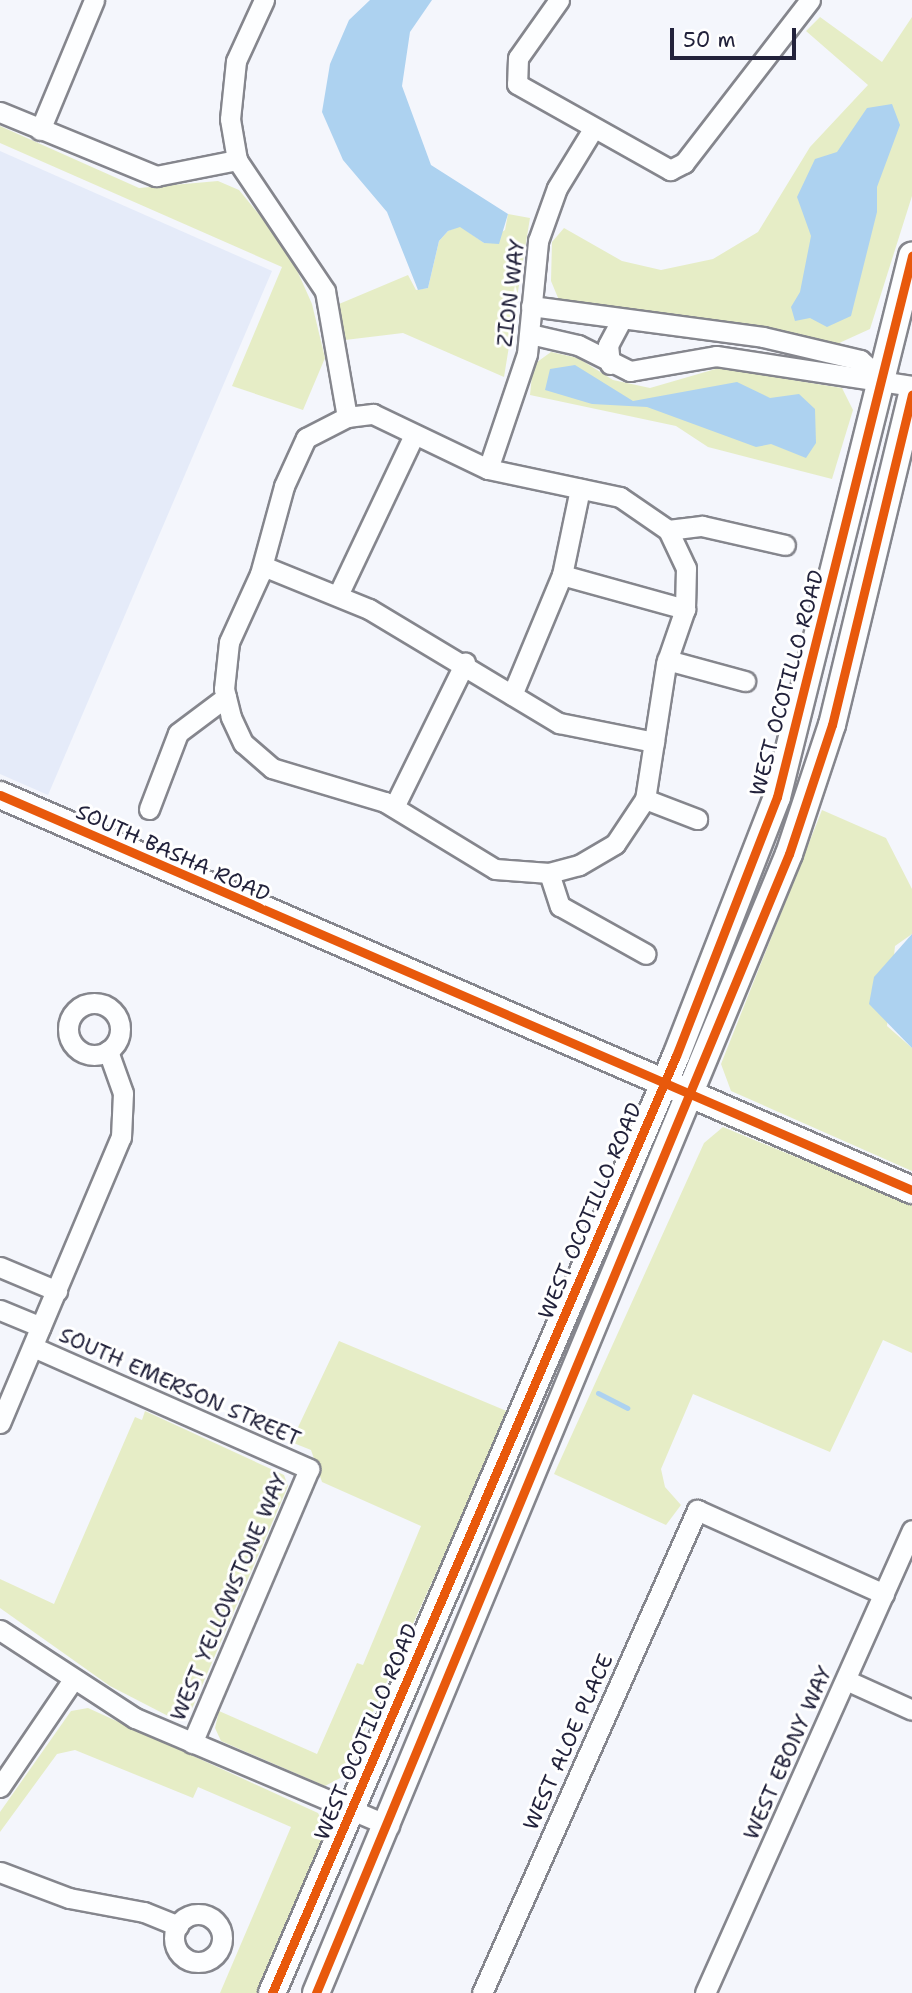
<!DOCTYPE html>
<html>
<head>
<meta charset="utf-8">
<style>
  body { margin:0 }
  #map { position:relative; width:912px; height:1993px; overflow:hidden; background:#f4f6fc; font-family:"Shantell Sans",sans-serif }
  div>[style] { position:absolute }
  .built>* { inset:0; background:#e5ebf9 }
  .green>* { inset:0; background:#e6edc6 }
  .water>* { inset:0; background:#add2f0 }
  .stream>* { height:5px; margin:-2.5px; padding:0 2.5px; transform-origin:2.5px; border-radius:2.5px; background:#add2f0 }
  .roads { filter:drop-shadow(2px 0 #85868d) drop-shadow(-2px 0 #85868d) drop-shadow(0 2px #85868d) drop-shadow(0 -2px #85868d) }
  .street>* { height:19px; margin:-9.5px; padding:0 9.5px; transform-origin:9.5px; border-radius:9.5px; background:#fdfeff }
  .street>.ring { margin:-9.5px; padding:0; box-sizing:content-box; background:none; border:19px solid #fdfeff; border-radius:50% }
  .secondary>* { height:26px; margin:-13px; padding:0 13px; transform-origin:13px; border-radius:13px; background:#fdfeff }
  .cycleway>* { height:9px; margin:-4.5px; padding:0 4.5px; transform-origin:4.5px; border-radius:4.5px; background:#e8590c }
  span { translate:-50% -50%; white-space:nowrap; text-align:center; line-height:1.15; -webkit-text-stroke:6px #fff; paint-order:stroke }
  .street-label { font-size:21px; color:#22223b }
  .scale { position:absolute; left:670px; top:28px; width:126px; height:32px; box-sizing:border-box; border:4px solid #22223b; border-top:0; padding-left:9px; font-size:21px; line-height:24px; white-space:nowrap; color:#22223b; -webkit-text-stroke:5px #fff; paint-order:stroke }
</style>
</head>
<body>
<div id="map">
  <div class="built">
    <i style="clip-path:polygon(0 151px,272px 271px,48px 795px,0 774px)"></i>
  </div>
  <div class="green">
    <i style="clip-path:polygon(820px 17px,882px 62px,912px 17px,912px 196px,870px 329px,837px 344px,646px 312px,561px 305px,551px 281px,552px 242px,564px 228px,622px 261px,661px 270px,713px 259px,758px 232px,810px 147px,868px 85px,806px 31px)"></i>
    <i style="clip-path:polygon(0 126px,139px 188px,218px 181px,239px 190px,288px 250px,312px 304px,325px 358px,303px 410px,232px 386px,282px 267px,0 143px)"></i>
    <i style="clip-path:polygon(508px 214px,530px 218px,504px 377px,403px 333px,345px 340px,339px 304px,408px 275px,416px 290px,428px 288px,439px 241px,448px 231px,460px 226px,484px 243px,505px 230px)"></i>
    <i style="clip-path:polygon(551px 352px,578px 358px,613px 380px,650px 388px,719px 368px,842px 388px,853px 410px,832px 479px,708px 447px,676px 426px,530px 395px,533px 365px)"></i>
    <i style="clip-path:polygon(822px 810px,886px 838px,912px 889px,912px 934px,895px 946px,887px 1026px,912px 1048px,912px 1171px,731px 1091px,721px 1064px)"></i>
    <i style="clip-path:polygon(723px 1127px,912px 1205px,912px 1353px,883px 1340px,830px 1452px,693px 1394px,661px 1469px,665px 1487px,681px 1505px,666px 1525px,554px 1474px,704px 1143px)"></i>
    <i style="clip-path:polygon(339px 1341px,509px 1412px,344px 1776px,325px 1786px,221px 1741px,215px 1728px,219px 1711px,317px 1754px,357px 1663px,363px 1665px,421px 1526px,322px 1482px,311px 1450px,291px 1442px)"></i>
    <i style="clip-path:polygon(145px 1411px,284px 1475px,288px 1486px,191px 1711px,172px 1718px,110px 1686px,0 1608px,0 1579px,54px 1604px,135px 1417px,142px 1420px)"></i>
    <i style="clip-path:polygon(88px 1708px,318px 1813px,327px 1831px,257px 1993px,220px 1993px,291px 1827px,198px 1787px,193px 1798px,75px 1750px,57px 1754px,0 1832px,0 1812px,71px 1711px)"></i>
  </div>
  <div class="water">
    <i style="clip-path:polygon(370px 0,432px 0,410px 32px,402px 86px,431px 165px,508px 214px,499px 244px,484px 243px,460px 227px,448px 231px,439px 241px,428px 288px,418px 290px,387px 212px,343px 160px,322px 112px,330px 64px,349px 20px)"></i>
    <i style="clip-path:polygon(892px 104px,900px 125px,877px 187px,877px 212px,851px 316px,827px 327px,810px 318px,795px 321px,791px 307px,800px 292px,811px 236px,797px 197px,815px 159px,837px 152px,867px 108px)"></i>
    <i style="clip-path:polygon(575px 365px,633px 401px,737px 382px,770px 398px,799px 394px,815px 409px,816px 443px,806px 458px,771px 444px,756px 447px,647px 407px,592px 404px,545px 390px,550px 369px)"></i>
    <i style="clip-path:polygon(912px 934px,912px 1048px,869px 1004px,874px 977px)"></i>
  </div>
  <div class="stream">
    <i style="left:598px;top:1393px;width:33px;rotate:27deg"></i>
  </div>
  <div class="roads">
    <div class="street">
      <i style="left:264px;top:0;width:67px;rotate:114.7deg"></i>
      <i style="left:236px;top:61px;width:58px;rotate:95.9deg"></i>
      <i style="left:230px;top:119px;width:42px;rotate:80.3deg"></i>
      <i style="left:237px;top:160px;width:158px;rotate:56.1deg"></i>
      <i style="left:325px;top:291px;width:128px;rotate:80.1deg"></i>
      <i style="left:559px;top:0;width:71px;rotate:125.3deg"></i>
      <i style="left:518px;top:58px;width:26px;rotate:92deg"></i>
      <i style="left:517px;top:84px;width:176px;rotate:29.3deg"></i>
      <i style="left:670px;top:170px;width:16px;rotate:-27deg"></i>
      <i style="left:684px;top:163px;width:206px;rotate:-52.3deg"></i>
      <i style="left:0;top:112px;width:169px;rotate:22.3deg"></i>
      <i style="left:156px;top:176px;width:83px;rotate:-11.2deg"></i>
      <i style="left:40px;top:130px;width:141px;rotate:-67.4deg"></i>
      <i style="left:531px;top:306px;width:234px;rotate:7.6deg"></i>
      <i style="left:763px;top:337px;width:100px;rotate:13.3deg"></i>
      <i style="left:860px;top:360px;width:28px;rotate:41deg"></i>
      <i style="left:530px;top:334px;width:49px;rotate:12.9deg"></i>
      <i style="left:578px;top:345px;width:58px;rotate:26.6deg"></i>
      <i style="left:630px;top:371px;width:87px;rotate:-9.9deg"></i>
      <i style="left:716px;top:356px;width:198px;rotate:8.7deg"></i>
      <i style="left:610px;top:364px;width:19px;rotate:-96deg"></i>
      <i style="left:608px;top:345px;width:26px;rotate:-62deg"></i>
      <i style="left:373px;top:414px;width:127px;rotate:25.6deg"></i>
      <i style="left:488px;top:469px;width:135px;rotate:12deg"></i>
      <i style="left:620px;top:497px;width:58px;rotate:34.5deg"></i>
      <i style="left:668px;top:530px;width:42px;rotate:64.7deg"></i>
      <i style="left:686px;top:568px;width:41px;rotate:91.4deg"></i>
      <i style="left:685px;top:609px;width:58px;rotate:109.1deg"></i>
      <i style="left:666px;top:664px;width:137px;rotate:98.8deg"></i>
      <i style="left:645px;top:799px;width:54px;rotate:123.7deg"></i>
      <i style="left:615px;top:844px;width:42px;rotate:149.7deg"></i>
      <i style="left:579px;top:865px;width:31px;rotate:165deg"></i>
      <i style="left:549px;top:873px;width:54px;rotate:-175.8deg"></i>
      <i style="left:495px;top:869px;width:129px;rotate:-148.7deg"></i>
      <i style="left:385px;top:802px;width:118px;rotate:-163.3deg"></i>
      <i style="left:272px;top:768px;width:38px;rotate:-139deg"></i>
      <i style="left:243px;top:743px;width:29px;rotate:-115deg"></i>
      <i style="left:231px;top:717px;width:29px;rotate:-104deg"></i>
      <i style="left:224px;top:689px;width:47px;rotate:-83.9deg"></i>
      <i style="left:229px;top:642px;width:75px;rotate:-65.5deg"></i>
      <i style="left:260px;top:574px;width:91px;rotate:-74.7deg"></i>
      <i style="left:284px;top:486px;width:53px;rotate:-65.4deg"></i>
      <i style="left:306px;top:438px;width:46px;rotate:-27.1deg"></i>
      <i style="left:347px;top:417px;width:26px;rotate:-7deg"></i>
      <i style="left:488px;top:469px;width:121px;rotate:-71.3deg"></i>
      <i style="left:527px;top:354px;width:114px;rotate:-84.4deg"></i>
      <i style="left:538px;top:241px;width:56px;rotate:-70.3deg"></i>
      <i style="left:557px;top:188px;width:69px;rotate:-58.6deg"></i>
      <i style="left:668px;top:530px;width:34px;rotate:-7deg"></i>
      <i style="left:702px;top:526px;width:85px;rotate:12.9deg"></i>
      <i style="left:263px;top:566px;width:114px;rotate:22.1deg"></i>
      <i style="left:369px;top:609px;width:222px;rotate:31deg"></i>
      <i style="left:559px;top:723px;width:97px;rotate:11.3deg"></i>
      <i style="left:562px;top:575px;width:128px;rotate:15.5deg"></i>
      <i style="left:338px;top:595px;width:175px;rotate:-64.6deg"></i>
      <i style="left:667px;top:660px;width:81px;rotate:15.1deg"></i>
      <i style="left:512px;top:695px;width:130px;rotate:-67.4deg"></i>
      <i style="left:562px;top:575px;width:88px;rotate:-78.2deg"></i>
      <i style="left:645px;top:799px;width:56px;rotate:21deg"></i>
      <i style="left:394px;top:807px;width:161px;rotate:-63.8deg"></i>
      <i style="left:149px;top:809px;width:81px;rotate:-69.1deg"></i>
      <i style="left:178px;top:733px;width:60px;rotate:-36.9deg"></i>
      <i style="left:549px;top:873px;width:35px;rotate:72deg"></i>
      <i style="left:560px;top:906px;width:98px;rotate:29.2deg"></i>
      <i class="ring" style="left:68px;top:1003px;width:33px;height:33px"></i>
      <i style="left:0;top:1267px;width:62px;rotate:22.8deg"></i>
      <i style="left:0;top:1310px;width:44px;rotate:22.5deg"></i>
      <i style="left:33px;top:1347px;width:302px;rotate:23.8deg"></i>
      <i style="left:309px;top:1469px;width:298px;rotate:113.1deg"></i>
      <i style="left:0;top:1423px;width:311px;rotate:-67.1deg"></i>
      <i style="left:121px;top:1137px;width:44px;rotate:-87.4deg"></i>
      <i style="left:123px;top:1093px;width:45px;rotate:-109.7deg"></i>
      <i style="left:0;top:1630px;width:161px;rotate:33.1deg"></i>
      <i style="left:135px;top:1718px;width:276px;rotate:23deg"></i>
      <i style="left:846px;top:1680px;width:72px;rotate:24.4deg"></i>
      <i style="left:0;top:1787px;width:128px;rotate:-55.8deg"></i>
      <i style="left:0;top:1872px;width:74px;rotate:20.6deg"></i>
      <i style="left:69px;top:1898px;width:76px;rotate:10.6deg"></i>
      <i style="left:144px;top:1912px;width:37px;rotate:22deg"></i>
      <i class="ring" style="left:174px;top:1914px;width:29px;height:29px"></i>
      <i style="left:482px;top:1993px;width:529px;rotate:-66deg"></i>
      <i style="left:697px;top:1510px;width:205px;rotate:24.2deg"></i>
      <i style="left:705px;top:1993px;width:507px;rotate:-65.91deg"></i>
    </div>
    <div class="secondary">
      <i style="left:0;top:795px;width:994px;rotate:23.42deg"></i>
      <i style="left:272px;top:1993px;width:1020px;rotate:-66.68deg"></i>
      <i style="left:676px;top:1056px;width:278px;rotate:-68.7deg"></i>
      <i style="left:777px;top:797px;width:558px;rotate:-75.99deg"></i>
      <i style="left:316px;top:1993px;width:1233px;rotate:-67.45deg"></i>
      <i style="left:789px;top:854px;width:136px;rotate:-71.6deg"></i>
      <i style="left:832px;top:725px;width:340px;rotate:-76.4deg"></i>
    </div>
  </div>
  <div class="cycleway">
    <i style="left:0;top:795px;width:994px;rotate:23.42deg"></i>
    <i style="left:272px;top:1993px;width:1020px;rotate:-66.68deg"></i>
    <i style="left:676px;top:1056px;width:278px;rotate:-68.7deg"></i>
    <i style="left:777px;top:797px;width:558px;rotate:-75.99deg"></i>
    <i style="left:316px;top:1993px;width:1233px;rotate:-67.45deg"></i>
    <i style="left:789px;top:854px;width:136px;rotate:-71.6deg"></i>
    <i style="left:832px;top:725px;width:340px;rotate:-76.4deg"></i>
  </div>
  <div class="street-label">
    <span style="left:511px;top:293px;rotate:-83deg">ZION WAY</span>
    <span style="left:787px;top:683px;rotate:-75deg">WEST OCOTILLO ROAD</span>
    <span style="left:173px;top:853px;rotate:24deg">SOUTH BASHA ROAD</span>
    <span style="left:590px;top:1211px;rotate:-67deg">WEST OCOTILLO ROAD</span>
    <span style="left:180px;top:1387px;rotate:24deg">SOUTH EMERSON STREET</span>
    <span style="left:229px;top:1597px;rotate:-67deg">WEST YELLOWSTONE WAY</span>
    <span style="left:366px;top:1732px;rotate:-67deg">WEST OCOTILLO ROAD</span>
    <span style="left:568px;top:1742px;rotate:-66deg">WEST ALOE PLACE</span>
    <span style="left:788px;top:1753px;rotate:-66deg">WEST EBONY WAY</span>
  </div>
  <div class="scale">50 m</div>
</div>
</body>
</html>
